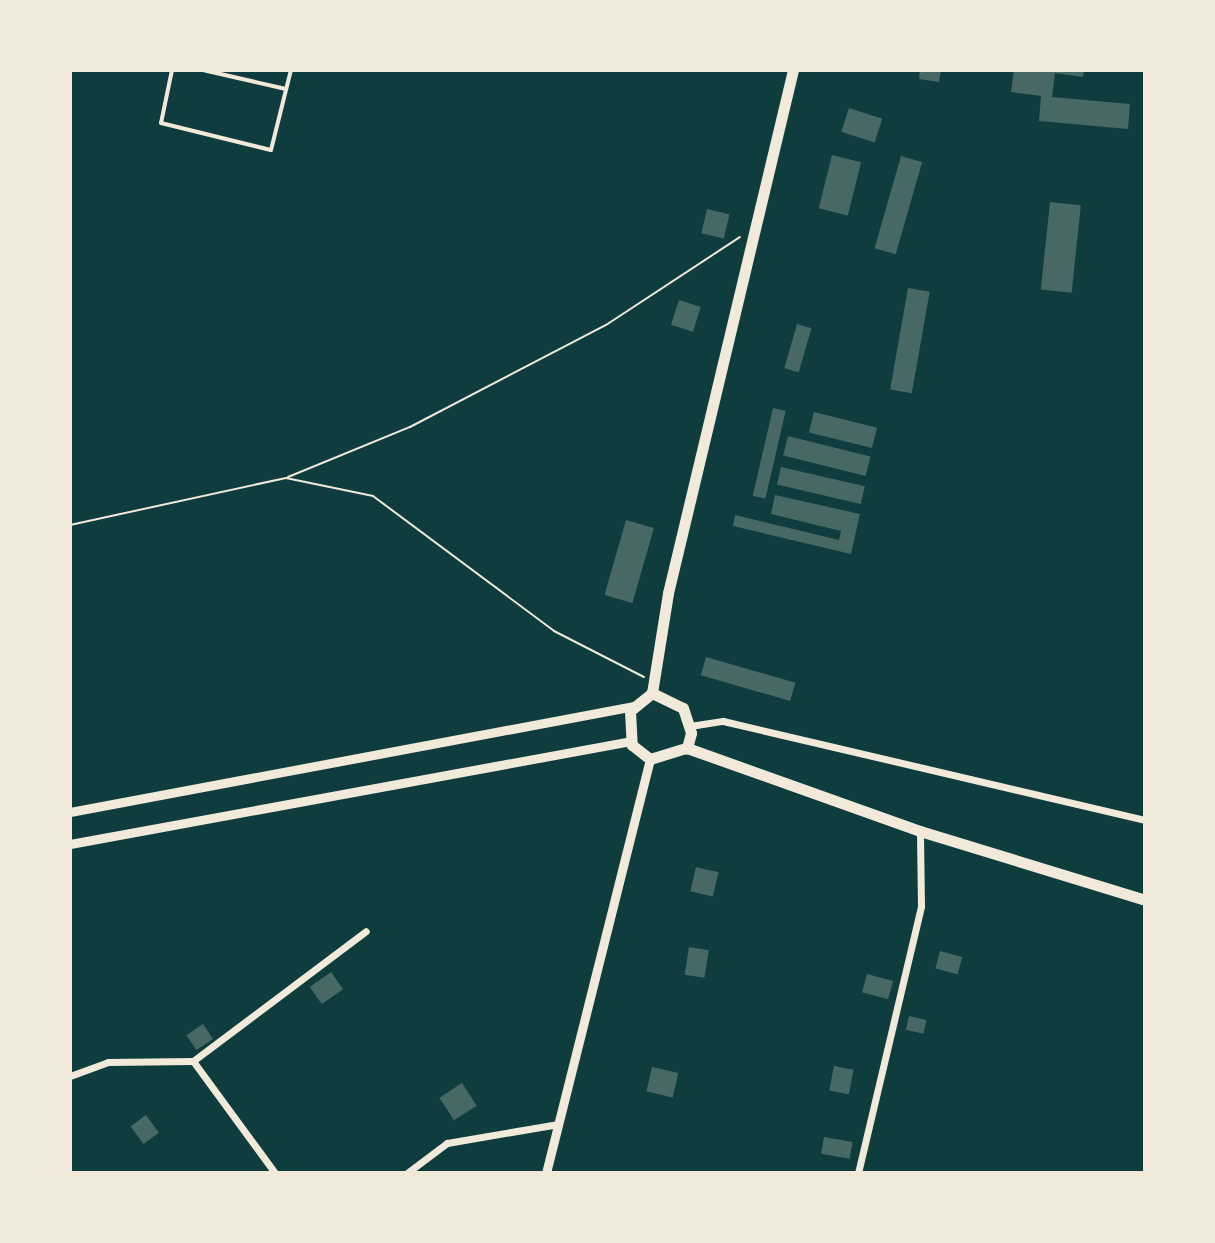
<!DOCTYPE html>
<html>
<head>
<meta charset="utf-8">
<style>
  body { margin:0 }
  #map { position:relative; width:1215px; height:1243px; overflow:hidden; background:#0f3d3e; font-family:"IBM Plex Serif",serif }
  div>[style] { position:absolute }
  .building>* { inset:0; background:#486865; transform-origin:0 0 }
  .path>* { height:2px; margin:-1px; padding:0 1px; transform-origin:1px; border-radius:1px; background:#f1e9da }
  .service>* { height:4px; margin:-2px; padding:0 2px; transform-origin:2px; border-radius:2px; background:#f1e9da }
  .minor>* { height:7px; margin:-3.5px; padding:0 3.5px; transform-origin:3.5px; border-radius:3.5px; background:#f1e9da }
  .tertiary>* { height:9px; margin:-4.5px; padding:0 4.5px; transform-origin:4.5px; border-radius:4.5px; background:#f1e9da }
  .primary>* { height:11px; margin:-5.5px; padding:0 5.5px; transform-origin:5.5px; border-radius:5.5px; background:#f1e9da }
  span { translate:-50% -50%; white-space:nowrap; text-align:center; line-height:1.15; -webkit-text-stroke:8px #f1e9da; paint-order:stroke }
  .frame { position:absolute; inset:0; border:72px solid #f1e9da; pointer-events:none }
</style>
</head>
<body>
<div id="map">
  <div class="building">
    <i style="clip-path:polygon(920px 70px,941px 70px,939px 82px,919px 79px)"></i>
    <i style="clip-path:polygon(1014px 70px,1084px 70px,1083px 77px,1055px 73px,1052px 97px,1130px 104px,1128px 129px,1039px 121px,1041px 96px,1011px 92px)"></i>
    <i style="left:849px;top:108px;width:35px;height:25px;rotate:18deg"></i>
    <i style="left:832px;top:155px;width:30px;height:55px;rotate:14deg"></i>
    <i style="left:901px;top:156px;width:22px;height:96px;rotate:16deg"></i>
    <i style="left:1050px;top:202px;width:31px;height:88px;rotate:6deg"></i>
    <i style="left:707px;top:209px;width:23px;height:25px;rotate:13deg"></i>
    <i style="left:908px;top:288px;width:22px;height:103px;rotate:10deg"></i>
    <i style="left:679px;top:300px;width:23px;height:26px;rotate:18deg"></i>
    <i style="left:797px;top:324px;width:15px;height:46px;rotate:16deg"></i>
    <i style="left:773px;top:408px;width:13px;height:90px;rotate:13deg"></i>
    <i style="left:814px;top:412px;width:65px;height:21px;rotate:14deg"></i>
    <i style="left:788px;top:436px;width:85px;height:20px;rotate:14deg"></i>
    <i style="left:781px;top:467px;width:86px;height:18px;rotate:13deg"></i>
    <i style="clip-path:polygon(775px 495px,860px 514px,851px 554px,733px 526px,735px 515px,839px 540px,841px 531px,771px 514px)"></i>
    <i style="left:626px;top:520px;width:29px;height:78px;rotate:16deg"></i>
    <i style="left:706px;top:657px;width:93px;height:19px;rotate:16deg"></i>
    <i style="left:696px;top:867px;width:23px;height:25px;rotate:13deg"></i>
    <i style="left:689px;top:947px;width:20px;height:28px;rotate:9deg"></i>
    <i style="left:940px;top:951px;width:23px;height:18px;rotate:15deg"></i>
    <i style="left:331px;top:972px;width:21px;height:26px;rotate:55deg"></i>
    <i style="left:867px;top:974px;width:27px;height:19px;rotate:15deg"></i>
    <i style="left:909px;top:1016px;width:18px;height:14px;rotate:13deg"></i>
    <i style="left:203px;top:1024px;width:18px;height:20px;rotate:56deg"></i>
    <i style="left:834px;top:1066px;width:20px;height:25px;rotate:11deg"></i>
    <i style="left:652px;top:1067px;width:27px;height:25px;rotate:13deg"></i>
    <i style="left:462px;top:1083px;width:27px;height:27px;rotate:57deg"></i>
    <i style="left:146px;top:1115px;width:22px;height:19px;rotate:54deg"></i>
    <i style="left:824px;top:1137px;width:29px;height:17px;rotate:10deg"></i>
  </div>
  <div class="path">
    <i style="left:288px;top:477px;width:132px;rotate:-22.3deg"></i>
    <i style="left:410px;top:427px;width:221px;rotate:-27.5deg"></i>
    <i style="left:606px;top:325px;width:160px;rotate:-33.3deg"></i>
    <i style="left:70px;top:525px;width:221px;rotate:-12.3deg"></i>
    <i style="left:286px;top:478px;width:89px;rotate:11.7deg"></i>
    <i style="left:373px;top:496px;width:226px;rotate:36.7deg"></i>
    <i style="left:554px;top:631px;width:101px;rotate:27.1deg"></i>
  </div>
  <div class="service">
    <i style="left:172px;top:70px;width:54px;rotate:101.7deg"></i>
    <i style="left:161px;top:123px;width:113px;rotate:13.8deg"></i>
    <i style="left:271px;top:150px;width:82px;rotate:-76deg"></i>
    <i style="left:203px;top:70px;width:85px;rotate:12.9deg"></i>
  </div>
  <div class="minor">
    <i style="left:690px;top:726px;width:33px;rotate:-9deg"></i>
    <i style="left:723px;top:721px;width:433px;rotate:13.2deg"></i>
    <i style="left:193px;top:1061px;width:139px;rotate:53.8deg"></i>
    <i style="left:70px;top:1076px;width:40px;rotate:-20.2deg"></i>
    <i style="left:108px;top:1062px;width:85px;rotate:-0.7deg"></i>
    <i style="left:193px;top:1061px;width:216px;rotate:-36.9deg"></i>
    <i style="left:407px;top:1173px;width:50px;rotate:-36.9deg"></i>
    <i style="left:447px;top:1143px;width:113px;rotate:-9.7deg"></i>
    <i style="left:858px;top:1173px;width:274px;rotate:-76.7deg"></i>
    <i style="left:921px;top:906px;width:75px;rotate:-90.8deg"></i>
  </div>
  <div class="tertiary">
    <i style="left:70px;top:812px;width:574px;rotate:-10.64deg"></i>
    <i style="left:70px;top:844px;width:570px;rotate:-10.4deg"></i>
    <i style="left:546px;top:1173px;width:427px;rotate:-75.9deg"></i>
  </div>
  <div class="primary">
    <i style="left:652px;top:693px;width:101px;rotate:-80.9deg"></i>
    <i style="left:668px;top:593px;width:538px;rotate:-76.56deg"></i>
    <i style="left:652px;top:693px;width:28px;rotate:141deg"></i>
    <i style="left:630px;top:711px;width:34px;rotate:87deg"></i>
    <i style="left:632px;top:745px;width:23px;rotate:38deg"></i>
    <i style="left:650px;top:759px;width:39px;rotate:-17deg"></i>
    <i style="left:652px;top:693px;width:34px;rotate:26deg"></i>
    <i style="left:683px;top:708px;width:26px;rotate:72deg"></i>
    <i style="left:691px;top:733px;width:16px;rotate:105deg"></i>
    <i style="left:687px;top:748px;width:247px;rotate:19.6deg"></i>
    <i style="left:920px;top:831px;width:235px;rotate:17deg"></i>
  </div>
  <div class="frame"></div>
</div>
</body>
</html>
